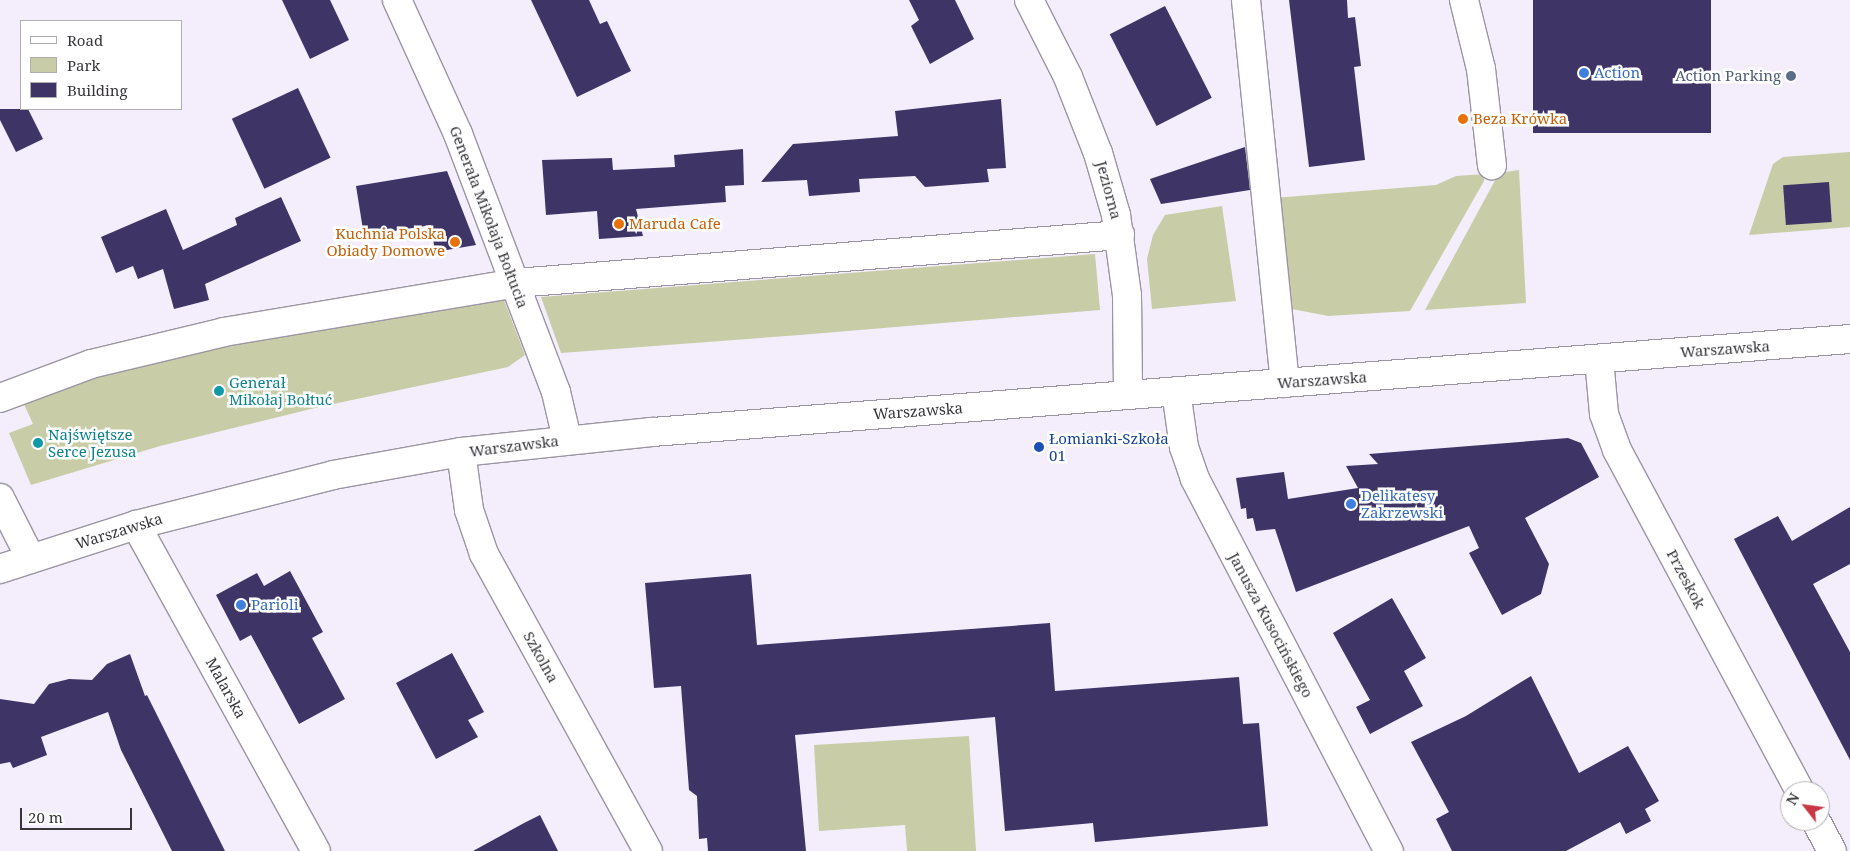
<!DOCTYPE html>
<html>
<head>
<meta charset="utf-8">
<style>
  body { margin:0 }
  #map { position:relative; width:1850px; height:851px; overflow:hidden; background:#f3edfc; font-family:"Noto Serif",serif }
  div>[style] { position:absolute }
  .green>* { inset:0; background:#c8cda7 }
  .building>* { inset:0; background:#3e3566; transform-origin:0 0 }
  .roads { filter:drop-shadow(1px 0 #9b95a3) drop-shadow(-1px 0 #9b95a3) drop-shadow(0 1px #9b95a3) drop-shadow(0 -1px #9b95a3) }
  .minor>* { height:28px; margin:-14px; padding:0 14px; transform-origin:14px; border-radius:14px; background:#fff }
  .dots>* { width:14px; height:14px; translate:-50% -50%; box-sizing:border-box; border:2px solid #fff; border-radius:50% }
  span { translate:-50% -50%; white-space:nowrap; text-align:center; line-height:1.15; -webkit-text-stroke:5px #fff; paint-order:stroke }
  .shop-label { font-size:15px; color:#366cbe }
  .left { translate:0 -50%; text-align:left }
  .service-label { font-size:15px; color:#4e5e75 }
  .right { translate:-100% -50%; text-align:right }
  .food-label { font-size:15px; color:#c56008 }
  .street-label { font-size:15px; color:#38363b }
  .culture-label { font-size:15px; color:#0d838f }
  .transit-label { font-size:15px; color:#164399 }
  .legend { position:absolute; left:20px; top:20px; width:162px; height:90px; box-sizing:border-box; background:#fff; border:1px solid #afafb1; margin:0; padding:6px 9px; list-style:none; font-size:15px; color:#38363b }
  .legend li { display:flex; align-items:center; gap:10px; height:25px }
  .legend b { width:25px; border:1px solid #afafb1 }
  .north { position:absolute; left:1780px; top:781px; width:50px; height:50px; box-sizing:border-box; background:#fff; border:1px solid #afafb1; border-radius:50%; rotate:300deg; font-size:14px; font-weight:700; line-height:20px; text-align:center; color:#38363b }
  .north::after { content:''; display:block; margin:auto; width:18px; height:22px; background:#c73744; clip-path:polygon(50% 0,100% 100%,50% 72%,0 100%) }
  .scale { position:absolute; left:20px; top:808px; width:112px; height:22px; box-sizing:border-box; border:2px solid #38363b; border-top:0; padding-left:6px; font-size:15px; line-height:18px; white-space:nowrap; color:#38363b; -webkit-text-stroke:4px #fff; paint-order:stroke }
</style>
</head>
<body>
<div id="map">
  <div class="green">
    <i style="clip-path:polygon(1850px 152px,1850px 227px,1749px 235px,1773px 164px,1783px 157px)"></i>
    <i style="clip-path:polygon(1519px 170px,1526px 303px,1425px 310px,1499px 173px)"></i>
    <i style="clip-path:polygon(1484px 174px,1484px 181px,1410px 311px,1328px 316px,1292px 309px,1280px 212px,1274px 198px,1436px 185px,1456px 176px)"></i>
    <i style="clip-path:polygon(1222px 206px,1236px 301px,1152px 309px,1147px 259px,1153px 235px,1165px 215px)"></i>
    <i style="clip-path:polygon(1095px 254px,1100px 310px,800px 335px,561px 353px,541px 297px)"></i>
    <i style="clip-path:polygon(504px 300px,525px 355px,508px 367px,319px 407px,160px 446px,31px 485px,9px 433px,33px 424px,23px 402px,96px 376px,217px 345px)"></i>
    <i style="clip-path:polygon(969px 736px,976px 851px,907px 851px,905px 825px,819px 831px,814px 745px)"></i>
  </div>
  <div class="building">
    <i style="clip-path:polygon(282px 0,330px 0,349px 40px,310px 59px)"></i>
    <i style="clip-path:polygon(531px 0,589px 0,600px 24px,607px 21px,631px 71px,577px 97px)"></i>
    <i style="clip-path:polygon(909px 0,955px 0,974px 39px,930px 64px,911px 26px,919px 20px)"></i>
    <i style="clip-path:polygon(1289px 0,1347px 0,1348px 18px,1355px 17px,1361px 66px,1354px 67px,1365px 160px,1309px 167px)"></i>
    <i style="left:1533px;top:0;width:178px;height:133px"></i>
    <i style="left:1165px;top:6px;width:103px;height:62px;rotate:63deg"></i>
    <i style="left:298px;top:88px;width:77px;height:73px;rotate:65deg"></i>
    <i style="clip-path:polygon(1001px 99px,1006px 168px,987px 169px,989px 182px,925px 187px,915px 176px,859px 179px,860px 192px,809px 196px,807px 180px,761px 182px,793px 144px,898px 136px,895px 111px)"></i>
    <i style="clip-path:polygon(0 109px,28px 109px,43px 139px,16px 152px,0 120px)"></i>
    <i style="clip-path:polygon(1245px 147px,1250px 190px,1161px 204px,1150px 179px)"></i>
    <i style="clip-path:polygon(743px 149px,744px 185px,725px 186px,726px 202px,636px 209px,643px 236px,599px 239px,597px 211px,546px 215px,542px 160px,612px 158px,613px 170px,675px 167px,674px 155px)"></i>
    <i style="clip-path:polygon(447px 171px,476px 245px,435px 252px,431px 225px,364px 236px,356px 186px)"></i>
    <i style="left:1829px;top:182px;width:40px;height:46px;rotate:86deg"></i>
    <i style="clip-path:polygon(281px 197px,301px 241px,205px 284px,209px 300px,174px 309px,163px 269px,138px 279px,133px 266px,116px 273px,101px 237px,166px 209px,183px 250px,237px 225px,235px 218px)"></i>
    <i style="clip-path:polygon(1568px 438px,1581px 443px,1599px 477px,1525px 518px,1549px 564px,1541px 594px,1502px 615px,1469px 553px,1479px 548px,1469px 526px,1296px 592px,1275px 529px,1256px 531px,1253px 518px,1247px 519px,1246px 508px,1241px 509px,1236px 478px,1284px 472px,1288px 499px,1358px 488px,1346px 466px,1378px 464px,1369px 454px)"></i>
    <i style="clip-path:polygon(1850px 507px,1850px 564px,1813px 584px,1850px 652px,1850px 760px,1734px 539px,1778px 516px,1792px 541px)"></i>
    <i style="clip-path:polygon(290px 571px,323px 632px,312px 638px,345px 699px,299px 724px,251px 635px,240px 641px,216px 595px,257px 573px,264px 586px)"></i>
    <i style="clip-path:polygon(751px 574px,757px 645px,1050px 623px,1055px 691px,1239px 677px,1243px 724px,1259px 723px,1268px 826px,1095px 842px,1093px 823px,1005px 831px,995px 717px,795px 735px,806px 851px,708px 851px,707px 838px,699px 839px,697px 796px,689px 790px,681px 686px,654px 688px,645px 583px)"></i>
    <i style="clip-path:polygon(1392px 598px,1426px 658px,1404px 671px,1423px 706px,1370px 734px,1356px 707px,1370px 700px,1333px 633px)"></i>
    <i style="clip-path:polygon(452px 653px,484px 712px,468px 720px,478px 737px,436px 759px,396px 683px)"></i>
    <i style="clip-path:polygon(130px 654px,145px 696px,147px 695px,225px 851px,172px 851px,121px 750px,108px 712px,41px 737px,47px 755px,13px 768px,10px 762px,0 764px,0 699px,34px 704px,49px 684px,69px 679px,92px 680px,107px 664px)"></i>
    <i style="clip-path:polygon(1531px 676px,1579px 773px,1628px 746px,1659px 801px,1645px 809px,1651px 821px,1626px 834px,1620px 822px,1566px 851px,1452px 851px,1436px 819px,1449px 812px,1411px 742px,1466px 716px)"></i>
    <i style="clip-path:polygon(540px 815px,558px 851px,473px 851px,526px 822px)"></i>
  </div>
  <div class="roads">
    <div class="minor">
      <i style="left:397px;top:0;width:147px;rotate:65.5deg"></i>
      <i style="left:458px;top:134px;width:276px;rotate:69.2deg"></i>
      <i style="left:556px;top:392px;width:48px;rotate:76.8deg"></i>
      <i style="left:1029px;top:0;width:86px;rotate:63.1deg"></i>
      <i style="left:1068px;top:77px;width:82px;rotate:68.5deg"></i>
      <i style="left:1098px;top:153px;width:65px;rotate:73.8deg"></i>
      <i style="left:1116px;top:215px;width:81px;rotate:82.2deg"></i>
      <i style="left:1127px;top:295px;width:100px;rotate:89.4deg"></i>
      <i style="left:1246px;top:0;width:385px;rotate:84.2deg"></i>
      <i style="left:1464px;top:0;width:71px;rotate:76.2deg"></i>
      <i style="left:1481px;top:69px;width:97px;rotate:83.5deg"></i>
      <i style="left:1599px;top:359px;width:55px;rotate:84.8deg"></i>
      <i style="left:1604px;top:414px;width:38px;rotate:70deg"></i>
      <i style="left:1617px;top:450px;width:387px;rotate:61.8deg"></i>
      <i style="left:1176px;top:391px;width:57px;rotate:81.9deg"></i>
      <i style="left:1184px;top:447px;width:34px;rotate:71deg"></i>
      <i style="left:1195px;top:479px;width:420px;rotate:62.5deg"></i>
      <i style="left:0;top:398px;width:97px;rotate:-20.5deg"></i>
      <i style="left:91px;top:364px;width:137px;rotate:-13.5deg"></i>
      <i style="left:224px;top:332px;width:296px;rotate:-9.5deg"></i>
      <i style="left:516px;top:283px;width:606px;rotate:-4.54deg"></i>
      <i style="left:461px;top:452px;width:59px;rotate:82.1deg"></i>
      <i style="left:469px;top:510px;width:46px;rotate:71.2deg"></i>
      <i style="left:484px;top:554px;width:339px;rotate:61.1deg"></i>
      <i style="left:0;top:498px;width:68px;rotate:63.1deg"></i>
      <i style="left:136px;top:525px;width:372px;rotate:61.1deg"></i>
      <i style="left:0;top:569px;width:143px;rotate:-17.9deg"></i>
      <i style="left:136px;top:525px;width:203px;rotate:-14.2deg"></i>
      <i style="left:333px;top:475px;width:130px;rotate:-10.2deg"></i>
      <i style="left:461px;top:452px;width:192px;rotate:-6deg"></i>
      <i style="left:652px;top:432px;width:1202px;rotate:-4.44deg"></i>
      <i style="left:1816px;top:821px;width:34px;rotate:62deg"></i>
    </div>
  </div>
  <div class="dots">
    <i style="left:1584px;top:73px;background:#3f7fe0"></i>
    <i style="left:1791px;top:76px;background:#5c6f8a"></i>
    <i style="left:1463px;top:119px;background:#e8710a"></i>
    <i style="left:619px;top:224px;background:#e8710a"></i>
    <i style="left:455px;top:242px;background:#e8710a"></i>
    <i style="left:219px;top:391px;background:#0f9aa8"></i>
    <i style="left:38px;top:443px;background:#0f9aa8"></i>
    <i style="left:1039px;top:447px;background:#1a4fb4"></i>
    <i style="left:1351px;top:504px;background:#3f7fe0"></i>
    <i style="left:241px;top:605px;background:#3f7fe0"></i>
  </div>
  <div class="shop-label">
    <span class="left" style="left:1594px;top:73px">Action</span>
    <span class="left" style="left:1361px;top:504px">Delikatesy<br>Zakrzewski</span>
    <span class="left" style="left:251px;top:605px">Parioli</span>
  </div>
  <div class="service-label">
    <span class="right" style="left:1781px;top:76px">Action Parking</span>
  </div>
  <div class="food-label">
    <span class="left" style="left:1473px;top:119px">Beza Krówka</span>
    <span class="left" style="left:629px;top:224px">Maruda Cafe</span>
    <span class="right" style="left:445px;top:242px">Kuchnia Polska<br>Obiady Domowe</span>
  </div>
  <div class="street-label">
    <span style="left:1109px;top:190px;rotate:75deg">Jeziorna</span>
    <span style="left:489px;top:217px;rotate:69deg">Generała Mikołaja Bołtucia</span>
    <span style="left:1725px;top:349px;rotate:-4deg">Warszawska</span>
    <span style="left:1322px;top:380px;rotate:-4deg">Warszawska</span>
    <span style="left:918px;top:411px;rotate:-4deg">Warszawska</span>
    <span style="left:514px;top:446px;rotate:-7deg">Warszawska</span>
    <span style="left:119px;top:531px;rotate:-17deg">Warszawska</span>
    <span style="left:1686px;top:579px;rotate:62deg">Przeskok</span>
    <span style="left:1271px;top:625px;rotate:62deg">Janusza Kusocińskiego</span>
    <span style="left:541px;top:657px;rotate:61deg">Szkolna</span>
    <span style="left:226px;top:688px;rotate:61deg">Malarska</span>
  </div>
  <div class="culture-label">
    <span class="left" style="left:229px;top:391px">Generał<br>Mikołaj Bołtuć</span>
    <span class="left" style="left:48px;top:443px">Najświętsze<br>Serce Jezusa</span>
  </div>
  <div class="transit-label">
    <span class="left" style="left:1049px;top:447px">Łomianki-Szkoła<br>01</span>
  </div>
  <ul class="legend">
  <li><b style="height:6px;background:#fff"></b>Road</li>
  <li><b style="height:14px;background:#c8cda7"></b>Park</li>
  <li><b style="height:14px;background:#3e3566"></b>Building</li>
  </ul>
  <div class="north">N</div>
  <div class="scale">20 m</div>
</div>
</body>
</html>
